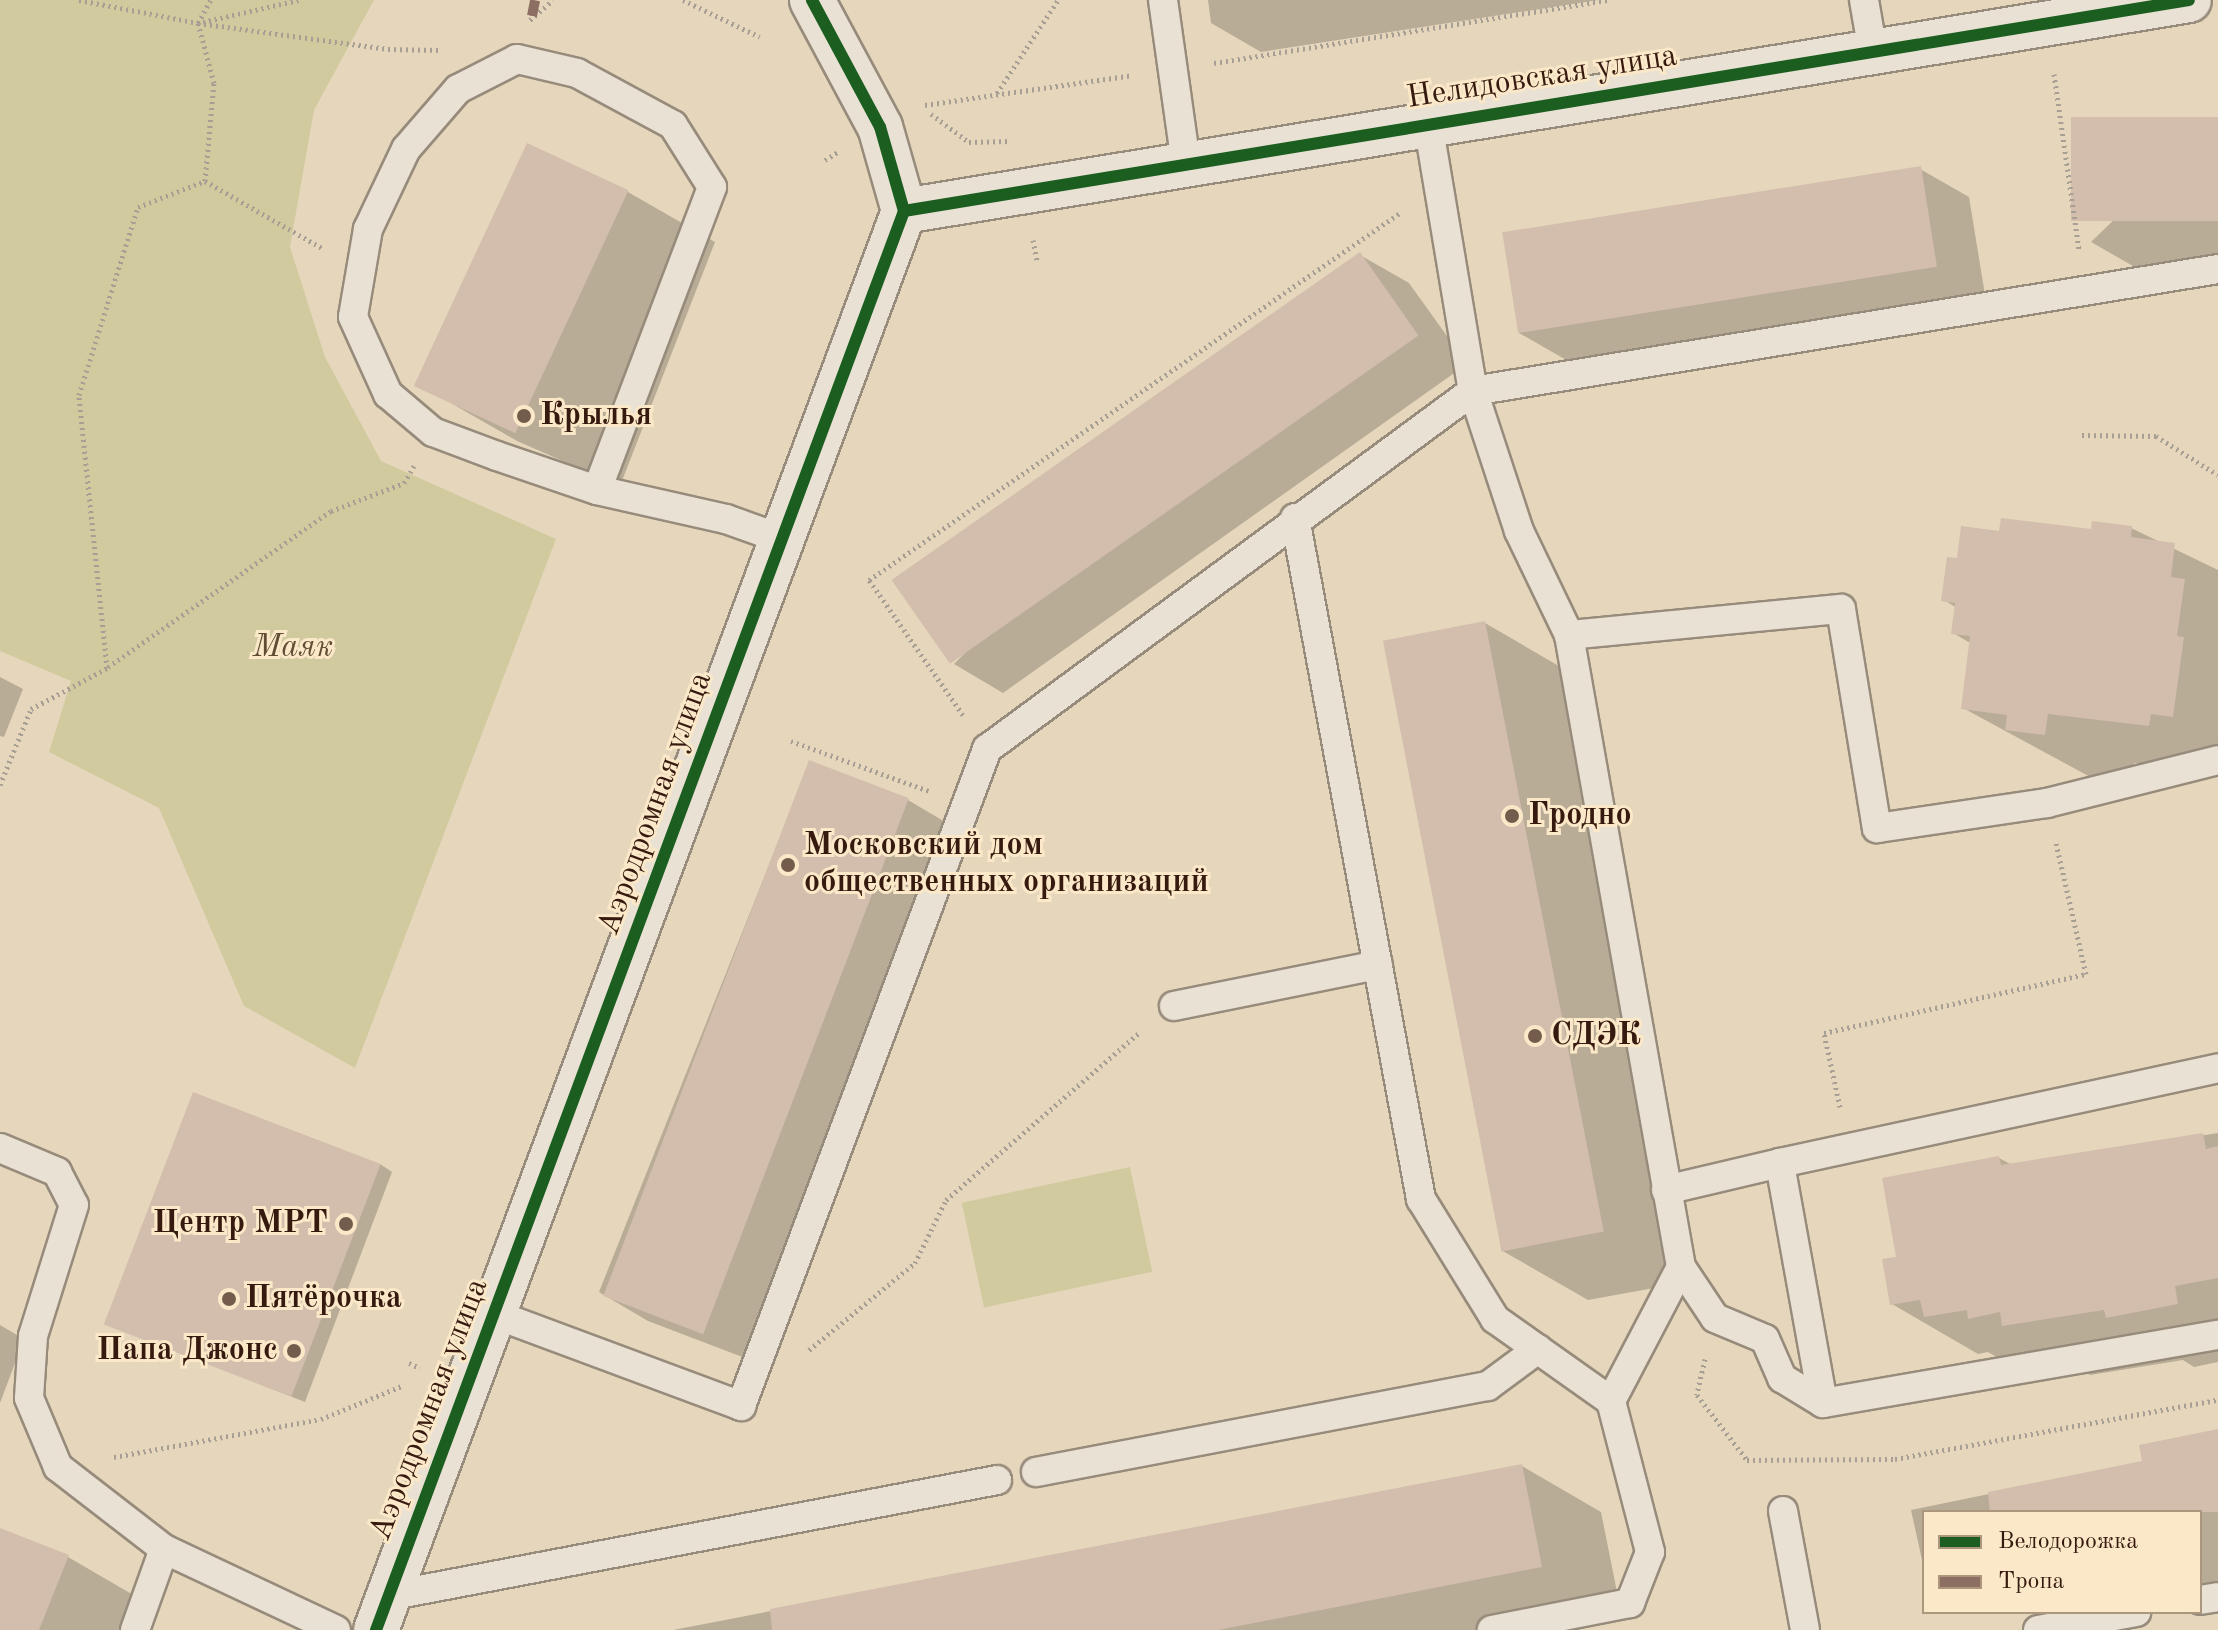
<!DOCTYPE html>
<html>
<head>
<meta charset="utf-8">
<style>
  body { margin:0 }
  #map { position:relative; width:2218px; height:1630px; overflow:hidden; background:#e6d7bc; font-family:"Old Standard TT",serif }
  div>[style] { position:absolute }
  .green>* { inset:0; background:#d1ca9f; transform-origin:0 0 }
  .shadow>* { inset:0; background:#0003 }
  .building>* { inset:0; background:#d3bdac; transform-origin:0 0 }
  .path>* { height:5px; margin-top:-2.5px; transform-origin:0; background:repeating-linear-gradient(90deg,#a89f94 0 2px,transparent 0 6px) }
  .roads { filter:drop-shadow(2px 0 #978b7b) drop-shadow(-2px 0 #978b7b) drop-shadow(0 2px #978b7b) drop-shadow(0 -2px #978b7b) }
  .service>* { height:28px; margin:-14px; padding:0 14px; transform-origin:14px; border-radius:14px; background:#e9e1d4 }
  .minor>* { height:44px; margin:-22px; padding:0 22px; transform-origin:22px; border-radius:22px; background:#e9e1d4 }
  .quiet>* { height:10px; margin-top:-5px; transform-origin:0; background:repeating-linear-gradient(90deg,#8d6e63 0 20px,transparent 0 30px) }
  .cycleway>* { height:12px; margin:-6px; padding:0 6px; transform-origin:6px; border-radius:6px; background:#1b5e20 }
  .dots>* { width:22px; height:22px; translate:-50% -50%; box-sizing:border-box; border:4px solid #fae8c8; border-radius:50% }
  span { translate:-50% -50%; white-space:nowrap; text-align:center; line-height:1.15; -webkit-text-stroke:6px #fae8c8; paint-order:stroke }
  .street-label { font-size:32px; color:#371a0f }
  .poi-label { font-size:32px; color:#371a0f; font-weight:700 }
  .left { translate:0 -50%; text-align:left }
  .right { translate:-100% -50%; text-align:right }
  .park-label { font-size:32px; color:#604c33; font-style:italic }
  .legend { position:absolute; left:1922px; top:1510px; width:280px; height:104px; box-sizing:border-box; background:#fae8c8; border:2px solid #ac967e; margin:0; padding:10px 14px; list-style:none; font-size:24px; color:#371a0f }
  .legend li { display:flex; align-items:center; gap:16px; height:40px }
  .legend b { width:40px; border:2px solid #ac967e }
</style>
</head>
<body>
<div id="map">
  <div class="green">
    <i style="clip-path:polygon(0 0,374px 0,314px 110px,290px 247px,325px 357px,381px 461px,556px 539px,355px 1068px,244px 1006px,159px 808px,49px 752px,71px 681px,0 651px)"></i>
    <i style="left:1130px;top:1167px;width:107px;height:172px;rotate:78deg"></i>
  </div>
  <div class="shadow">
    <i style="clip-path:polygon(1208px 0,1598px 0,1261px 52px,1211px 23px)"></i>
    <i style="clip-path:polygon(2218px 119px,2218px 257px,2140px 270px,2091px 242px)"></i>
    <i style="clip-path:polygon(528px 145px,628px 192px,715px 242px,620px 486px,517px 441px,430px 391px)"></i>
    <i style="clip-path:polygon(1920px 169px,1969px 197px,1985px 295px,1568px 361px,1519px 333px)"></i>
    <i style="clip-path:polygon(1360px 255px,1409px 283px,1467px 364px,1003px 693px,954px 664px)"></i>
    <i style="clip-path:polygon(2131px 528px,2218px 570px,2218px 772px,2134px 763px,2132px 784px,2094px 779px,1963px 708px,1972px 644px,1953px 633px,1957px 608px,1944px 600px,1959px 560px,2001px 533px)"></i>
    <i style="clip-path:polygon(1485px 623px,1571px 673px,1687px 1282px,1588px 1300px,1501px 1250px)"></i>
    <i style="clip-path:polygon(0 677px,23px 689px,4px 737px,0 736px)"></i>
    <i style="clip-path:polygon(810px 762px,908px 800px,957px 829px,745px 1358px,648px 1321px,599px 1292px)"></i>
    <i style="clip-path:polygon(2218px 1133px,2218px 1362px,2194px 1367px,2183px 1360px,2090px 1375px,2072px 1364px,2012px 1366px,1988px 1352px,1978px 1354px,1892px 1304px,1898px 1258px,1999px 1158px,2012px 1165px)"></i>
    <i style="clip-path:polygon(380px 1164px,392px 1172px,305px 1402px,107px 1324px)"></i>
    <i style="clip-path:polygon(0 1325px,24px 1339px,0 1403px)"></i>
    <i style="clip-path:polygon(2218px 1431px,2218px 1585px,2200px 1589px,2200px 1512px,1924px 1512px,1924px 1569px,1911px 1510px,2144px 1462px)"></i>
    <i style="clip-path:polygon(1522px 1466px,1601px 1512px,1621px 1612px,1530px 1630px,673px 1630px)"></i>
    <i style="clip-path:polygon(0 1530px,68px 1557px,154px 1607px,145px 1630px,0 1630px)"></i>
  </div>
  <div class="building">
    <i style="left:2218px;top:117px;width:104px;height:147px;rotate:90deg"></i>
    <i style="left:527px;top:143px;width:112px;height:268px;rotate:25deg"></i>
    <i style="left:1921px;top:166px;width:102px;height:424px;rotate:81deg"></i>
    <i style="left:1360px;top:252px;width:102px;height:572px;rotate:55deg"></i>
    <i style="clip-path:polygon(2001px 518px,2091px 529px,2092px 521px,2132px 526px,2131px 537px,2175px 543px,2171px 577px,2185px 579px,2177px 636px,2184px 637px,2173px 717px,2151px 714px,2149px 726px,2048px 714px,2045px 735px,2005px 730px,2007px 715px,1961px 709px,1970px 636px,1951px 634px,1955px 603px,1941px 601px,1947px 557px,1957px 558px,1961px 526px,1999px 531px)"></i>
    <i style="left:1485px;top:621px;width:622px;height:104px;rotate:79deg"></i>
    <i style="left:809px;top:760px;width:107px;height:574px;rotate:21deg"></i>
    <i style="left:193px;top:1092px;width:201px;height:249px;rotate:21deg"></i>
    <i style="clip-path:polygon(2203px 1133px,2206px 1149px,2218px 1146px,2218px 1278px,2175px 1286px,2178px 1304px,2106px 1318px,2104px 1310px,2002px 1326px,2000px 1312px,1968px 1319px,1967px 1310px,1924px 1317px,1920px 1300px,1890px 1305px,1882px 1259px,1896px 1257px,1882px 1178px,1999px 1156px,2001px 1165px)"></i>
    <i style="clip-path:polygon(2218px 1429px,2218px 1512px,1990px 1512px,1988px 1492px,2142px 1461px,2139px 1445px)"></i>
    <i style="clip-path:polygon(1522px 1464px,1542px 1567px,1218px 1630px,772px 1630px,770px 1609px)"></i>
    <i style="clip-path:polygon(0 1528px,69px 1555px,39px 1630px,0 1630px)"></i>
  </div>
  <div class="path">
    <i style="left:79px;top:0;width:121px;rotate:10.9deg"></i>
    <i style="left:198px;top:23px;width:192px;rotate:7.8deg"></i>
    <i style="left:388px;top:49px;width:50px;rotate:1.1deg"></i>
    <i style="left:683px;top:0;width:85px;rotate:25.7deg"></i>
    <i style="left:530px;top:20px;width:30px;rotate:-41deg"></i>
    <i style="left:203px;top:22px;width:98px;rotate:-13deg"></i>
    <i style="left:1214px;top:63px;width:400px;rotate:-9.1deg"></i>
    <i style="left:2054px;top:74px;width:178px;rotate:81.9deg"></i>
    <i style="left:997px;top:93px;width:111px;rotate:-56.7deg"></i>
    <i style="left:925px;top:105px;width:209px;rotate:-8.2deg"></i>
    <i style="left:931px;top:114px;width:47px;rotate:36.4deg"></i>
    <i style="left:969px;top:142px;width:41px;rotate:-1.4deg"></i>
    <i style="left:825px;top:160px;width:15px;rotate:-32deg"></i>
    <i style="left:205px;top:181px;width:135px;rotate:29.8deg"></i>
    <i style="left:1033px;top:240px;width:21px;rotate:79deg"></i>
    <i style="left:2082px;top:435px;width:74px;rotate:0.8deg"></i>
    <i style="left:2156px;top:436px;width:73px;rotate:32.2deg"></i>
    <i style="left:108px;top:667px;width:272px;rotate:-35deg"></i>
    <i style="left:331px;top:511px;width:78px;rotate:-21deg"></i>
    <i style="left:404px;top:483px;width:20px;rotate:-60deg"></i>
    <i style="left:963px;top:715px;width:165px;rotate:-124.8deg"></i>
    <i style="left:869px;top:580px;width:645px;rotate:-34.65deg"></i>
    <i style="left:791px;top:741px;width:147px;rotate:19.9deg"></i>
    <i style="left:0;top:785px;width:82px;rotate:-67.8deg"></i>
    <i style="left:31px;top:709px;width:86px;rotate:-28.3deg"></i>
    <i style="left:107px;top:668px;width:274px;rotate:-95.9deg"></i>
    <i style="left:79px;top:395px;width:197px;rotate:-72.6deg"></i>
    <i style="left:138px;top:207px;width:72px;rotate:-21.2deg"></i>
    <i style="left:205px;top:181px;width:98px;rotate:-84.8deg"></i>
    <i style="left:214px;top:83px;width:62px;rotate:-104.9deg"></i>
    <i style="left:198px;top:23px;width:26px;rotate:-61deg"></i>
    <i style="left:1840px;top:1107px;width:76px;rotate:-102.2deg"></i>
    <i style="left:1824px;top:1033px;width:269px;rotate:-12.7deg"></i>
    <i style="left:2086px;top:974px;width:134px;rotate:-102.9deg"></i>
    <i style="left:809px;top:1350px;width:137px;rotate:-39.4deg"></i>
    <i style="left:915px;top:1263px;width:70px;rotate:-63.8deg"></i>
    <i style="left:946px;top:1200px;width:258px;rotate:-40.9deg"></i>
    <i style="left:1705px;top:1359px;width:37px;rotate:103deg"></i>
    <i style="left:1697px;top:1395px;width:82px;rotate:52.4deg"></i>
    <i style="left:1747px;top:1460px;width:148px;rotate:-0.4deg"></i>
    <i style="left:1895px;top:1459px;width:328px;rotate:-10.4deg"></i>
    <i style="left:409px;top:1363px;width:12px;rotate:24deg"></i>
    <i style="left:114px;top:1457px;width:210px;rotate:-10.4deg"></i>
    <i style="left:321px;top:1419px;width:87px;rotate:-22.2deg"></i>
  </div>
  <div class="roads">
    <div class="service">
      <i style="left:1163px;top:0;width:166px;rotate:82deg"></i>
      <i style="left:1864px;top:0;width:53px;rotate:80.2deg"></i>
      <i style="left:1428px;top:123px;width:272px;rotate:80.5deg"></i>
      <i style="left:1473px;top:391px;width:147px;rotate:71.8deg"></i>
      <i style="left:1519px;top:531px;width:115px;rotate:64.3deg"></i>
      <i style="left:1569px;top:635px;width:642px;rotate:79.95deg"></i>
      <i style="left:1681px;top:1267px;width:151px;rotate:117.6deg"></i>
      <i style="left:1611px;top:1401px;width:156px;rotate:75.5deg"></i>
      <i style="left:1650px;top:1552px;width:55px;rotate:111.4deg"></i>
      <i style="left:1630px;top:1603px;width:141px;rotate:168.9deg"></i>
      <i style="left:597px;top:490px;width:324px;rotate:-69.2deg"></i>
      <i style="left:712px;top:187px;width:73px;rotate:-122.2deg"></i>
      <i style="left:673px;top:125px;width:109px;rotate:-151.6deg"></i>
      <i style="left:577px;top:73px;width:62px;rotate:-166.9deg"></i>
      <i style="left:517px;top:59px;width:66px;rotate:153deg"></i>
      <i style="left:458px;top:89px;width:79px;rotate:130.9deg"></i>
      <i style="left:406px;top:149px;width:89px;rotate:115.4deg"></i>
      <i style="left:368px;top:229px;width:89px;rotate:99.7deg"></i>
      <i style="left:353px;top:317px;width:85px;rotate:65.6deg"></i>
      <i style="left:388px;top:394px;width:59px;rotate:40.2deg"></i>
      <i style="left:433px;top:432px;width:68px;rotate:20.6deg"></i>
      <i style="left:497px;top:456px;width:106px;rotate:18.8deg"></i>
      <i style="left:597px;top:490px;width:132px;rotate:12.7deg"></i>
      <i style="left:726px;top:519px;width:56px;rotate:19.7deg"></i>
      <i style="left:1295px;top:518px;width:693px;rotate:79.52deg"></i>
      <i style="left:1421px;top:1199px;width:141px;rotate:58.3deg"></i>
      <i style="left:1495px;top:1319px;width:142px;rotate:35.3deg"></i>
      <i style="left:1569px;top:635px;width:273px;rotate:-5.5deg"></i>
      <i style="left:1841px;top:609px;width:222px;rotate:80.7deg"></i>
      <i style="left:1877px;top:828px;width:172px;rotate:-8.4deg"></i>
      <i style="left:2047px;top:803px;width:176px;rotate:-14.1deg"></i>
      <i style="left:1174px;top:1006px;width:208px;rotate:-11.4deg"></i>
      <i style="left:0;top:1148px;width:62px;rotate:22.8deg"></i>
      <i style="left:57px;top:1172px;width:37px;rotate:63deg"></i>
      <i style="left:74px;top:1205px;width:137px;rotate:107.4deg"></i>
      <i style="left:33px;top:1336px;width:62px;rotate:93.7deg"></i>
      <i style="left:29px;top:1398px;width:75px;rotate:67.2deg"></i>
      <i style="left:58px;top:1467px;width:134px;rotate:37.7deg"></i>
      <i style="left:164px;top:1549px;width:190px;rotate:25.2deg"></i>
      <i style="left:1666px;top:1190px;width:117px;rotate:-13.3deg"></i>
      <i style="left:1681px;top:1267px;width:61px;rotate:56.3deg"></i>
      <i style="left:1715px;top:1318px;width:54px;rotate:22.8deg"></i>
      <i style="left:1765px;top:1339px;width:43px;rotate:66.4deg"></i>
      <i style="left:1782px;top:1378px;width:48px;rotate:31.4deg"></i>
      <i style="left:1823px;top:1403px;width:401px;rotate:-9.8deg"></i>
      <i style="left:494px;top:1314px;width:264px;rotate:20.4deg"></i>
      <i style="left:741px;top:1406px;width:702px;rotate:-69.47deg"></i>
      <i style="left:987px;top:749px;width:604px;rotate:-36.38deg"></i>
      <i style="left:1473px;top:391px;width:755px;rotate:-9.3deg"></i>
      <i style="left:1823px;top:1403px;width:244px;rotate:-100.2deg"></i>
      <i style="left:1780px;top:1163px;width:448px;rotate:-12.2deg"></i>
      <i style="left:1036px;top:1472px;width:460px;rotate:-10.8deg"></i>
      <i style="left:1488px;top:1386px;width:62px;rotate:-36.5deg"></i>
      <i style="left:1783px;top:1511px;width:121px;rotate:79.5deg"></i>
      <i style="left:388px;top:1596px;width:620px;rotate:-10.78deg"></i>
      <i style="left:2200px;top:1600px;width:18px;rotate:-9deg"></i>
      <i style="left:135px;top:1630px;width:86px;rotate:-70.3deg"></i>
      <i style="left:2038px;top:1630px;width:100px;rotate:-10.4deg"></i>
    </div>
    <div class="minor">
      <i style="left:904px;top:211px;width:1302px;rotate:-9.32deg"></i>
      <i style="left:376px;top:1630px;width:1514px;rotate:-69.59deg"></i>
      <i style="left:904px;top:211px;width:87px;rotate:-105.9deg"></i>
      <i style="left:880px;top:127px;width:144px;rotate:-118.2deg"></i>
    </div>
  </div>
  <div class="quiet">
    <i style="left:532px;top:16px;width:16px;rotate:-79deg"></i>
  </div>
  <div class="cycleway">
    <i style="left:904px;top:211px;width:1302px;rotate:-9.32deg"></i>
    <i style="left:376px;top:1630px;width:1514px;rotate:-69.59deg"></i>
    <i style="left:904px;top:211px;width:87px;rotate:-105.9deg"></i>
    <i style="left:880px;top:127px;width:144px;rotate:-118.2deg"></i>
  </div>
  <div class="dots">
    <i style="left:524px;top:416px;background:#745c4c"></i>
    <i style="left:1512px;top:816px;background:#745c4c"></i>
    <i style="left:788px;top:865px;background:#745c4c"></i>
    <i style="left:1535px;top:1036px;background:#745c4c"></i>
    <i style="left:346px;top:1224px;background:#745c4c"></i>
    <i style="left:229px;top:1299px;background:#745c4c"></i>
    <i style="left:294px;top:1351px;background:#745c4c"></i>
  </div>
  <div class="street-label">
    <span style="left:1542px;top:78px;rotate:-9deg">Нелидовская улица</span>
    <span style="left:656px;top:804px;rotate:-70deg">Аэродромная улица</span>
    <span style="left:430px;top:1410px;rotate:-69deg">Аэродромная улица</span>
  </div>
  <div class="poi-label">
    <span class="left" style="left:540px;top:416px">Крылья</span>
    <span class="left" style="left:1528px;top:816px">Гродно</span>
    <span class="left" style="left:804px;top:865px">Московский дом<br>общественных организаций</span>
    <span class="left" style="left:1551px;top:1036px">СДЭК</span>
    <span class="right" style="left:328px;top:1224px">Центр МРТ</span>
    <span class="left" style="left:245px;top:1299px">Пятёрочка</span>
    <span class="right" style="left:278px;top:1351px">Папа Джонс</span>
  </div>
  <div class="park-label">
    <span style="left:293px;top:648px">Маяк</span>
  </div>
  <ul class="legend">
  <li><b style="height:10px;background:#1b5e20"></b>Велодорожка</li>
  <li><b style="height:10px;background:#8d6e63"></b>Тропа</li>
  </ul>
</div>
</body>
</html>
